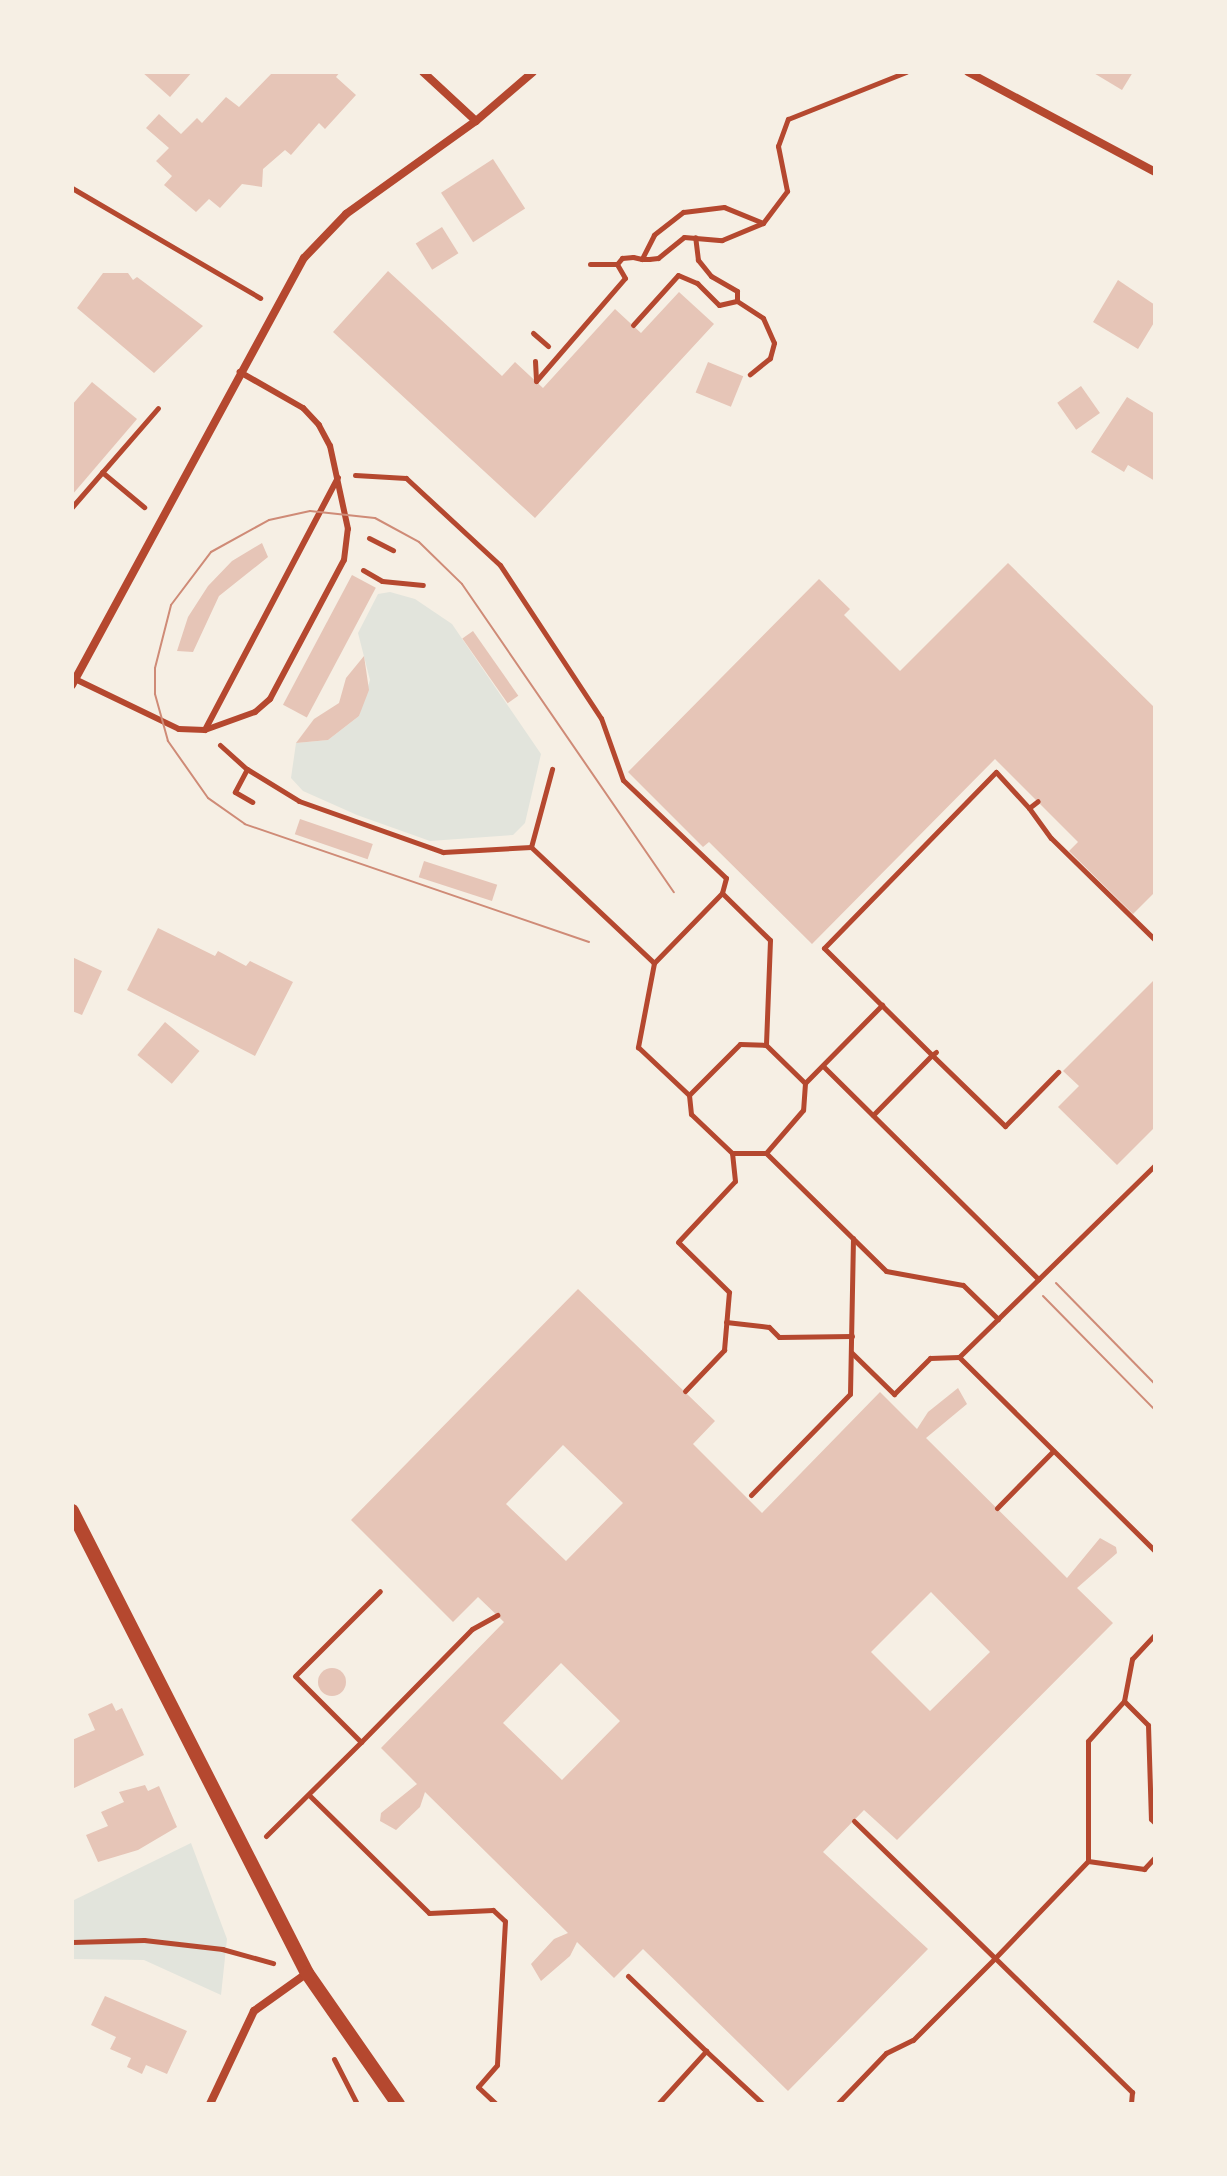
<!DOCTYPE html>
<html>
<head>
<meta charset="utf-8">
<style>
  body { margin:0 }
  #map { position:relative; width:1227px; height:2176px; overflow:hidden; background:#f6efe4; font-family:Commissioner,sans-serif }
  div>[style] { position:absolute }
  .green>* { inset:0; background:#e2e4dc }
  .building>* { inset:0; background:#e6c5b7; transform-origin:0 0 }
  .round { border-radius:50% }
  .path>* { height:5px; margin:-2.5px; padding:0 2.5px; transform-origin:2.5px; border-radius:2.5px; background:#b5482f }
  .service>* { height:6px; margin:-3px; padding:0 3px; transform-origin:3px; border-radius:3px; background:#b5482f }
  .minor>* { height:8px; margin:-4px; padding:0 4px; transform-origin:4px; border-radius:4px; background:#b5482f }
  .tertiary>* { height:14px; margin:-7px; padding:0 7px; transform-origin:7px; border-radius:7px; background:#b5482f }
  .tram>* { height:2px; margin:-1px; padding:0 1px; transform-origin:1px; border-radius:1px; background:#cf8b77 }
  span { translate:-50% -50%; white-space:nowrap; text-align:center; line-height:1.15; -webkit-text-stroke:6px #f6efe4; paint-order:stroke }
  .frame { position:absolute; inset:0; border:74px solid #f6efe4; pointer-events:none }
</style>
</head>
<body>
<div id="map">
  <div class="green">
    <i style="clip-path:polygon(390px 592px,415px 599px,452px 624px,541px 754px,525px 823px,513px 835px,430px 841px,357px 815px,303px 791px,291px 778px,296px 743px,328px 740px,359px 716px,370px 680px,358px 633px,378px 594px)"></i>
    <i style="clip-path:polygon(191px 1843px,227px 1939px,221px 1995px,144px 1960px,72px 1959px,72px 1901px)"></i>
  </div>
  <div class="building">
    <i style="clip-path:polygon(142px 72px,192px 72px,170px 97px)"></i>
    <i style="clip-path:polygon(273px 72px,340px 72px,336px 77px,356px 95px,325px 129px,319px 123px,291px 155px,285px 150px,263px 169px,262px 187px,242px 184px,220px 208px,209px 199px,196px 212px,164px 185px,172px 176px,156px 161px,169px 148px,146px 128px,159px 114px,181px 134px,197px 118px,202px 123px,226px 97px,239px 107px)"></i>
    <i style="clip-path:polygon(1092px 72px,1133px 72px,1122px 90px)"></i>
    <i style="left:493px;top:159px;width:59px;height:62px;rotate:57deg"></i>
    <i style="left:442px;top:227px;width:31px;height:31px;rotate:58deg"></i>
    <i style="clip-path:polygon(388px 271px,502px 376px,515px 362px,543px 388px,615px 309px,641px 333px,679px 292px,714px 324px,535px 518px,333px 332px)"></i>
    <i style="clip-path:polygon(103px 273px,128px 273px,133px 280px,137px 277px,203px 326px,154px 373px,77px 308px)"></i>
    <i style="clip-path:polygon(1118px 280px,1155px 305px,1155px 321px,1138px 349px,1093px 322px)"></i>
    <i style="left:708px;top:362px;width:38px;height:33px;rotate:22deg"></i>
    <i style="clip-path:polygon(92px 382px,137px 419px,72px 495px,72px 405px)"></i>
    <i style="left:1081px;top:386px;width:33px;height:29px;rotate:55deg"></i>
    <i style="clip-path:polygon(1127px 397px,1155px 414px,1155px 481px,1128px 465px,1124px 472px,1091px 452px)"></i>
    <i style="clip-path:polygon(262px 543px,268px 557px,219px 596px,193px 652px,177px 651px,188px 617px,208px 586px,232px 561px)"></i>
    <i style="clip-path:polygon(1008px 563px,1155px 708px,1155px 892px,1133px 914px,1069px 851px,1078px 842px,995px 759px,812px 944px,709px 842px,703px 847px,628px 772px,819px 579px,850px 609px,844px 615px,900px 671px)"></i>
    <i style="left:352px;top:575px;width:27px;height:147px;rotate:28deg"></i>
    <i style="left:473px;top:631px;width:79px;height:13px;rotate:55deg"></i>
    <i style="clip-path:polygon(364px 656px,369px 690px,359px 716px,328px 740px,296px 743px,314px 719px,339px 703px,346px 678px)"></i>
    <i style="left:300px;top:819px;width:77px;height:16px;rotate:19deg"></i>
    <i style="left:424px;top:861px;width:77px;height:17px;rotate:18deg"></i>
    <i style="clip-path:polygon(158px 928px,215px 956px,218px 951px,246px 966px,250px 961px,293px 982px,255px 1056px,127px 990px)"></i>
    <i style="clip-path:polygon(72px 957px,102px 971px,82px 1015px,72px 1011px)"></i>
    <i style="clip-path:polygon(1155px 979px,1155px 1127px,1117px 1165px,1058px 1107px,1079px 1086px,1063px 1071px)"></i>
    <i style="left:165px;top:1022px;width:45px;height:43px;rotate:40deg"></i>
    <i style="clip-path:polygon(evenodd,578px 1289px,715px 1421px,693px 1444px,762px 1513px,880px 1392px,917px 1429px,928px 1412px,958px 1388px,967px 1404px,926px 1438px,1067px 1578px,1100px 1538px,1116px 1547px,1117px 1553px,1077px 1588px,1113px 1623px,897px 1840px,864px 1810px,823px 1852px,928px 1949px,788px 2091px,643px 1949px,614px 1978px,577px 1942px,570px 1956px,541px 1981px,531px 1964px,554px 1939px,568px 1933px,425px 1792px,420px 1807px,396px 1830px,380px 1821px,381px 1813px,417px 1784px,381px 1748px,504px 1622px,478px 1597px,453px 1622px,351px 1520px,578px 1289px,563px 1445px,623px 1503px,566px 1561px,506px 1504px,563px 1445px,578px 1289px,931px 1592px,990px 1652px,930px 1711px,871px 1652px,931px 1592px,578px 1289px,561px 1663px,620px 1721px,562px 1780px,503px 1723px,561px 1663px)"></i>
    <i class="round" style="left:318px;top:1668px;width:28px;height:28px"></i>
    <i style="clip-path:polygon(112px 1703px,116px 1711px,122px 1708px,144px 1755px,72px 1789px,72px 1740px,95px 1730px,88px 1714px)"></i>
    <i style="clip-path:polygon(145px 1785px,148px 1791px,159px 1786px,177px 1827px,138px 1850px,98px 1862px,86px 1835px,108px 1826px,101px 1812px,124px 1802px,119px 1792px)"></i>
    <i style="clip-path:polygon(105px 1996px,187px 2031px,167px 2074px,146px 2065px,142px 2074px,127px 2067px,131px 2058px,110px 2049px,116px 2037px,91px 2025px)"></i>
  </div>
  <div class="path">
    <i style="left:72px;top:188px;width:218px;rotate:30.3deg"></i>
    <i style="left:763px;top:223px;width:40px;rotate:-53deg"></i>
    <i style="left:787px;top:191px;width:46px;rotate:-101.3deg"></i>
    <i style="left:778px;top:146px;width:29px;rotate:-70deg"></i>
    <i style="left:788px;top:119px;width:127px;rotate:-21.7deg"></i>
    <i style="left:617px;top:264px;width:8px;rotate:-50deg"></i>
    <i style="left:622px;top:258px;width:11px;rotate:-5deg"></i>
    <i style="left:633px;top:257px;width:9px;rotate:13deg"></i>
    <i style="left:642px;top:259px;width:7px"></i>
    <i style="left:649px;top:259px;width:9px;rotate:-6deg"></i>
    <i style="left:658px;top:258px;width:33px;rotate:-39deg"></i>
    <i style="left:684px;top:237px;width:38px;rotate:5deg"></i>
    <i style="left:722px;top:240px;width:44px;rotate:-22.5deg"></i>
    <i style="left:763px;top:223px;width:42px;rotate:-157.7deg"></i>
    <i style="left:724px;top:207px;width:41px;rotate:173deg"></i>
    <i style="left:683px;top:212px;width:37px;rotate:142deg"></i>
    <i style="left:654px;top:235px;width:27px;rotate:117deg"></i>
    <i style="left:737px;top:301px;width:31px;rotate:33deg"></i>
    <i style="left:763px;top:318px;width:27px;rotate:66deg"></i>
    <i style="left:774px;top:343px;width:16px;rotate:105deg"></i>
    <i style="left:770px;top:358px;width:26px;rotate:141deg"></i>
    <i style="left:633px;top:325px;width:67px;rotate:-48deg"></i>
    <i style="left:678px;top:275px;width:21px;rotate:23deg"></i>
    <i style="left:697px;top:283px;width:31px;rotate:45deg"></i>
    <i style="left:719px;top:305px;width:18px;rotate:-13deg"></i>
    <i style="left:737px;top:301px;width:10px;rotate:-90deg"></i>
    <i style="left:737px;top:291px;width:30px;rotate:-150deg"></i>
    <i style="left:711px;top:276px;width:21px;rotate:-129deg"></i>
    <i style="left:698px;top:260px;width:23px;rotate:-97deg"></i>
    <i style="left:533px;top:333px;width:20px;rotate:41deg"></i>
    <i style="left:535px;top:361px;width:20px;rotate:87deg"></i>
    <i style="left:536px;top:381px;width:136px;rotate:-49.2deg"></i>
    <i style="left:625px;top:278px;width:16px;rotate:-120deg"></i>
    <i style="left:617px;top:264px;width:27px;rotate:180deg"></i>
    <i style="left:102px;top:472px;width:55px;rotate:39.8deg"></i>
    <i style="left:355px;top:475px;width:51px;rotate:3.4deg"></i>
    <i style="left:406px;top:478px;width:128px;rotate:42.8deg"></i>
    <i style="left:500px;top:565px;width:183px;rotate:56.6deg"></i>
    <i style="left:601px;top:718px;width:66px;rotate:70.5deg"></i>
    <i style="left:623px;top:780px;width:142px;rotate:43.6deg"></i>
    <i style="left:726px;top:878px;width:16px;rotate:105deg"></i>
    <i style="left:722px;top:893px;width:67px;rotate:44.4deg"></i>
    <i style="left:770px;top:940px;width:105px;rotate:92.2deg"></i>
    <i style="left:766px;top:1045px;width:54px;rotate:44.3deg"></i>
    <i style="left:805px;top:1083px;width:27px;rotate:94deg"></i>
    <i style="left:803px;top:1110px;width:57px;rotate:130.7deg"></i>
    <i style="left:766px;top:1153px;width:168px;rotate:44.5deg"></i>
    <i style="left:886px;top:1271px;width:78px;rotate:10.3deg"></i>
    <i style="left:963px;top:1285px;width:49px;rotate:44.2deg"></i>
    <i style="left:72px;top:507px;width:131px;rotate:-49deg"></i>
    <i style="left:369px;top:538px;width:27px;rotate:27deg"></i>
    <i style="left:363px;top:570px;width:22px;rotate:30deg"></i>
    <i style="left:382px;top:581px;width:41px;rotate:5.6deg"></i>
    <i style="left:220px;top:745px;width:36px;rotate:42deg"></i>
    <i style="left:247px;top:769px;width:61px;rotate:31.6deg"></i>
    <i style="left:299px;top:801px;width:153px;rotate:19.5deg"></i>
    <i style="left:443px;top:852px;width:88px;rotate:-3.3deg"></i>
    <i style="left:531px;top:847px;width:169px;rotate:43.3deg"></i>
    <i style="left:247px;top:769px;width:26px;rotate:118deg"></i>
    <i style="left:235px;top:792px;width:20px;rotate:30deg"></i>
    <i style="left:1029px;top:808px;width:37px;rotate:54deg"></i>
    <i style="left:1051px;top:838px;width:146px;rotate:44.4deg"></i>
    <i style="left:531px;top:847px;width:81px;rotate:-74.9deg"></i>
    <i style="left:722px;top:893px;width:98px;rotate:134.2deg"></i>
    <i style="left:654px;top:963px;width:86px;rotate:100.8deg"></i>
    <i style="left:638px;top:1047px;width:70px;rotate:43.3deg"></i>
    <i style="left:689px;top:1095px;width:72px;rotate:-45deg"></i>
    <i style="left:740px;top:1044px;width:26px;rotate:2deg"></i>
    <i style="left:936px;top:1052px;width:5px;rotate:143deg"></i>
    <i style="left:932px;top:1055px;width:102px;rotate:44.2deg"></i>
    <i style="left:1005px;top:1126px;width:76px;rotate:-45.5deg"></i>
    <i style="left:823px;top:1066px;width:303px;rotate:44.7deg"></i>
    <i style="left:805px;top:1083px;width:110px;rotate:-45.4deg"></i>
    <i style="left:689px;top:1095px;width:19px;rotate:84deg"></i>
    <i style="left:691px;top:1114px;width:57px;rotate:43.6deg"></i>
    <i style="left:732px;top:1153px;width:34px"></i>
    <i style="left:873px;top:1115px;width:84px;rotate:-45.5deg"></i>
    <i style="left:932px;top:1055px;width:152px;rotate:-135.3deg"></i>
    <i style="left:824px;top:948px;width:246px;rotate:-45.7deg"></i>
    <i style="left:996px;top:772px;width:49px;rotate:47.5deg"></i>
    <i style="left:1029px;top:808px;width:11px;rotate:-38deg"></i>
    <i style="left:726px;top:1322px;width:43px;rotate:6.6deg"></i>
    <i style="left:769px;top:1327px;width:14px;rotate:45deg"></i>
    <i style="left:779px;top:1337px;width:73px;rotate:-0.8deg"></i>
    <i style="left:852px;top:1353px;width:59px;rotate:44.3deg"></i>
    <i style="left:894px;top:1394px;width:51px;rotate:-45deg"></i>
    <i style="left:930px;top:1358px;width:29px;rotate:-2deg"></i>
    <i style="left:959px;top:1357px;width:274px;rotate:-44.4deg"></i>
    <i style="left:959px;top:1357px;width:276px;rotate:44.7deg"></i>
    <i style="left:685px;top:1391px;width:57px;rotate:-46.4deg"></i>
    <i style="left:724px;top:1350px;width:58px;rotate:-85.1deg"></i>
    <i style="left:729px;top:1292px;width:71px;rotate:-135.6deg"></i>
    <i style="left:678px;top:1242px;width:83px;rotate:-46.9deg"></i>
    <i style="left:735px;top:1181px;width:28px;rotate:-96deg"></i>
    <i style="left:751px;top:1495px;width:141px;rotate:-45.6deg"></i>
    <i style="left:850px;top:1394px;width:156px;rotate:-88.9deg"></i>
    <i style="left:997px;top:1508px;width:80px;rotate:-45.5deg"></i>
    <i style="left:1124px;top:1701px;width:34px;rotate:45deg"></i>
    <i style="left:1148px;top:1725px;width:94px;rotate:88.2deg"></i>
    <i style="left:1151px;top:1819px;width:6px;rotate:45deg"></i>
    <i style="left:361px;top:1742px;width:158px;rotate:-45.5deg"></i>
    <i style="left:472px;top:1629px;width:29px;rotate:-29deg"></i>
    <i style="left:309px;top:1795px;width:168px;rotate:44.5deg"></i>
    <i style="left:429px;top:1913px;width:64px;rotate:-2.7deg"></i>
    <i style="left:493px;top:1910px;width:16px;rotate:43deg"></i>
    <i style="left:505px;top:1921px;width:144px;rotate:93.2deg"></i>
    <i style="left:497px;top:2065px;width:29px;rotate:131deg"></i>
    <i style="left:478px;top:2087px;width:25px;rotate:43deg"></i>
    <i style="left:854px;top:1821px;width:197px;rotate:44.2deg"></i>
    <i style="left:995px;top:1958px;width:134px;rotate:-46.2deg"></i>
    <i style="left:1088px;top:1861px;width:120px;rotate:-90deg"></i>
    <i style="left:1088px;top:1741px;width:54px;rotate:-48deg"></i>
    <i style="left:1124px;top:1701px;width:43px;rotate:-79.2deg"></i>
    <i style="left:1132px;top:1659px;width:34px;rotate:-47deg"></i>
    <i style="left:266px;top:1836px;width:134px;rotate:-44.7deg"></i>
    <i style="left:361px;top:1742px;width:93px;rotate:-135deg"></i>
    <i style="left:295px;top:1676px;width:120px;rotate:-45deg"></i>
    <i style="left:1088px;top:1861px;width:57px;rotate:8.1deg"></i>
    <i style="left:1144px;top:1869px;width:16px;rotate:-47deg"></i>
    <i style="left:72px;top:1942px;width:72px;rotate:-1.6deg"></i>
    <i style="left:144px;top:1940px;width:79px;rotate:6.6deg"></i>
    <i style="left:222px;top:1949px;width:53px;rotate:15.4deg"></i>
    <i style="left:628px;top:1976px;width:108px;rotate:43.9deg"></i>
    <i style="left:334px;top:2059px;width:51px;rotate:62.9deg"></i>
    <i style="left:658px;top:2104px;width:72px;rotate:-47.8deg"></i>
    <i style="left:706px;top:2051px;width:78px;rotate:42.9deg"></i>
    <i style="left:837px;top:2104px;width:71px;rotate:-46.1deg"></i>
    <i style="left:886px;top:2053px;width:30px;rotate:-26deg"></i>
    <i style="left:913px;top:2040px;width:116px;rotate:-45deg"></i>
    <i style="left:995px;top:1958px;width:192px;rotate:44.4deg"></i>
    <i style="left:1132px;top:2092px;width:12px;rotate:95deg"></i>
  </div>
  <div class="service">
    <i style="left:75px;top:679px;width:115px;rotate:25.7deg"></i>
    <i style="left:179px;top:729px;width:26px;rotate:2deg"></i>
    <i style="left:205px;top:730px;width:53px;rotate:-19.8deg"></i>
    <i style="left:255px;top:712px;width:20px;rotate:-41deg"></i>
    <i style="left:270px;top:699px;width:157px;rotate:-62deg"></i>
    <i style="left:344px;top:560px;width:31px;rotate:-83deg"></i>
    <i style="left:348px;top:529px;width:85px;rotate:-102.2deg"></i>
    <i style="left:330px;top:446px;width:24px;rotate:-118deg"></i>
    <i style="left:319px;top:425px;width:23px;rotate:-133deg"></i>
    <i style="left:303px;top:408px;width:73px;rotate:-150.3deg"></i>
    <i style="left:205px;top:730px;width:285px;rotate:-62.2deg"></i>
  </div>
  <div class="minor">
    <i style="left:423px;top:72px;width:72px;rotate:42.8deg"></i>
    <i style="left:968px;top:72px;width:212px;rotate:28.1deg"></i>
    <i style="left:72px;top:685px;width:486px;rotate:-61.5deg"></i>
    <i style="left:304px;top:258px;width:61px;rotate:-46.3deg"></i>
    <i style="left:346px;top:214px;width:160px;rotate:-35.6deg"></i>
    <i style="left:476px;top:121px;width:75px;rotate:-40.7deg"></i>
    <i style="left:210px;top:2104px;width:103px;rotate:-64.7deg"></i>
    <i style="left:254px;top:2011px;width:65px;rotate:-35.6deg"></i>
  </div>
  <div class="tertiary">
    <i style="left:72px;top:1511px;width:518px;rotate:63.04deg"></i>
    <i style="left:307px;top:1973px;width:160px;rotate:55.2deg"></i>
  </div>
  <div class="tram">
    <i style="left:589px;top:942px;width:364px;rotate:-161.1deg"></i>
    <i style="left:245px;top:824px;width:45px;rotate:-144.9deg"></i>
    <i style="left:208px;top:798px;width:70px;rotate:-125.1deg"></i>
    <i style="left:168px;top:741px;width:49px;rotate:-105.5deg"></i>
    <i style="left:155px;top:694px;width:26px;rotate:-90deg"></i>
    <i style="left:155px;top:668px;width:65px;rotate:-75.7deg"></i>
    <i style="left:171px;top:605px;width:66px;rotate:-53deg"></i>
    <i style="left:211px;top:552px;width:66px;rotate:-28.9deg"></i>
    <i style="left:269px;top:520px;width:42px;rotate:-12.4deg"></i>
    <i style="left:310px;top:511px;width:65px;rotate:6.1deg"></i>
    <i style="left:375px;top:518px;width:50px;rotate:28.6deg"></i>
    <i style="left:419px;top:542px;width:60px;rotate:44.3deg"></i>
    <i style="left:462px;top:584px;width:374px;rotate:55.5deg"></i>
    <i style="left:1056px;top:1283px;width:141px;rotate:45.6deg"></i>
    <i style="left:1043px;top:1296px;width:160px;rotate:45.5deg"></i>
  </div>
  <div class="frame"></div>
</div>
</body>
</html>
